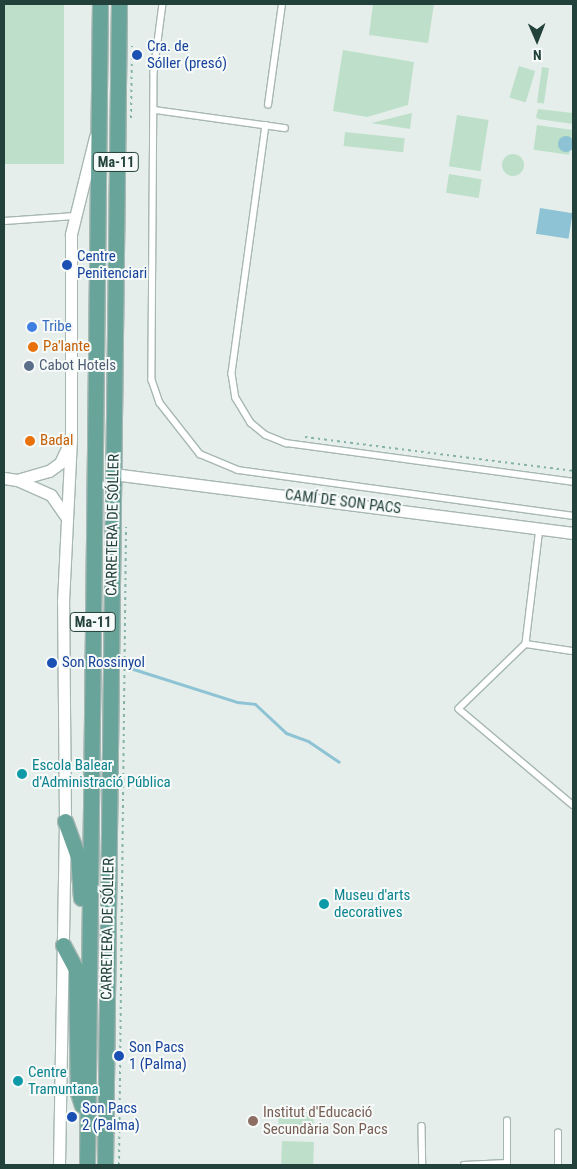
<!DOCTYPE html>
<html>
<head>
<meta charset="utf-8">
<style>
  body { margin:0 }
  #map { position:relative; width:577px; height:1169px; overflow:hidden; background:#e5eeeb; font-family:"Roboto Condensed",sans-serif }
  div>[style] { position:absolute }
  .green>* { inset:0; background:#bee0ca; transform-origin:0 0 }
  .round { border-radius:50% }
  .water>* { inset:0; background:#8dc3d4; transform-origin:0 0 }
  .stream>* { height:3px; margin:-1.5px; padding:0 1.5px; transform-origin:1.5px; border-radius:1.5px; background:#8dc3d4 }
  .path>* { height:2px; margin-top:-1px; transform-origin:0; background:repeating-linear-gradient(90deg,#85b2a8 0 2.5px,transparent 0 6.5px) }
  .roads { filter:drop-shadow(1px 0 #a7b7b3) drop-shadow(-1px 0 #a7b7b3) drop-shadow(0 1px #a7b7b3) drop-shadow(0 -1px #a7b7b3) }
  .lane>* { height:5.5px; margin:-2.75px; padding:0 2.75px; transform-origin:2.75px; border-radius:2.75px; background:#fff }
  .street>* { height:11px; margin:-5.5px; padding:0 5.5px; transform-origin:5.5px; border-radius:5.5px; background:#fff }
  .primary>* { height:15px; margin:-7.5px; padding:0 7.5px; transform-origin:7.5px; border-radius:7.5px; background:#69a49a }
  .dots>* { width:14px; height:14px; translate:-50% -50%; box-sizing:border-box; border:2px solid #f6faf9; border-radius:50% }
  span { translate:-50% -50%; white-space:nowrap; text-align:center; line-height:1.15; -webkit-text-stroke:4px #f6faf9; paint-order:stroke }
  .shield-label span { padding:1px 4px; background:#f6faf9; border:1px solid; border-radius:4px; -webkit-text-stroke-width:0 }
  .shield-label { font-size:14px; color:#23413b; font-weight:700 }
  .transit-label { font-size:15px; color:#164399 }
  .left { translate:0 -50%; text-align:left }
  .shop-label { font-size:15px; color:#366cbe }
  .food-label { font-size:15px; color:#c56008 }
  .service-label { font-size:15px; color:#4e5e75 }
  .street-label { font-size:15px; color:#23413b }
  .culture-label { font-size:15px; color:#0d838f }
  .education-label { font-size:15px; color:#785e54 }
  .frame { position:absolute; inset:0; border:5px solid #23413b; pointer-events:none }
  .north { position:absolute; left:512px; top:15px; width:50px; height:50px; -webkit-text-stroke:4px #f6faf9; paint-order:stroke; rotate:179deg; font-size:14px; font-weight:700; line-height:20px; text-align:center; color:#23413b }
  .north::after { content:''; display:block; margin:auto; width:18px; height:22px; background:#23413b; clip-path:polygon(50% 0,100% 100%,50% 72%,0 100%) }
</style>
</head>
<body>
<div id="map">
  <div class="green">
    <i style="left:4px;top:4px;width:60px;height:160px"></i>
    <i style="clip-path:polygon(373px 4px,434px 4px,428px 43px,369px 35px)"></i>
    <i style="clip-path:polygon(343px 50px,414px 62px,408px 105px,367px 117px,333px 111px)"></i>
    <i style="left:519px;top:66px;width:17px;height:33px;rotate:17deg"></i>
    <i style="left:542px;top:67px;width:7px;height:36px;rotate:8deg"></i>
    <i style="clip-path:polygon(538px 109px,573px 113px,573px 124px,538px 119px,536px 117px)"></i>
    <i style="clip-path:polygon(412px 113px,410px 129px,371px 123px)"></i>
    <i style="left:457px;top:115px;width:32px;height:52px;rotate:9deg"></i>
    <i style="left:537px;top:125px;width:36px;height:25px;rotate:8deg"></i>
    <i style="left:345px;top:132px;width:60px;height:14px;rotate:6deg"></i>
    <i class="round" style="left:502px;top:154px;width:22px;height:22px"></i>
    <i style="left:449px;top:174px;width:33px;height:19px;rotate:9deg"></i>
    <i style="left:313px;top:1112px;width:22px;height:35px;rotate:87deg"></i>
    <i style="left:282px;top:1141px;width:32px;height:23px;rotate:2deg"></i>
  </div>
  <div class="water">
    <i class="round" style="left:558px;top:136px;width:16px;height:16px"></i>
    <i style="left:540px;top:208px;width:33px;height:26px;rotate:9deg"></i>
  </div>
  <div class="stream">
    <i style="left:130px;top:668px;width:112px;rotate:17.6deg"></i>
    <i style="left:237px;top:702px;width:18px;rotate:6deg"></i>
    <i style="left:255px;top:704px;width:42px;rotate:43.1deg"></i>
    <i style="left:286px;top:733px;width:23px;rotate:20deg"></i>
    <i style="left:308px;top:741px;width:37px;rotate:34deg"></i>
  </div>
  <div class="path">
    <i style="left:131px;top:118px;width:72px;rotate:-89.2deg"></i>
    <i style="left:305px;top:437px;width:270px;rotate:7.2deg"></i>
    <i style="left:119px;top:1165px;width:638px;rotate:-89.37deg"></i>
  </div>
  <div class="roads">
    <div class="lane">
      <i style="left:163px;top:4px;width:69px;rotate:97.5deg"></i>
      <i style="left:154px;top:72px;width:308px;rotate:90.4deg"></i>
      <i style="left:152px;top:380px;width:24px;rotate:71deg"></i>
      <i style="left:160px;top:403px;width:65px;rotate:51.9deg"></i>
      <i style="left:200px;top:454px;width:41px;rotate:22.8deg"></i>
      <i style="left:238px;top:470px;width:338px;rotate:7.8deg"></i>
      <i style="left:268px;top:105px;width:102px;rotate:-82.1deg"></i>
      <i style="left:155px;top:110px;width:131px;rotate:7.9deg"></i>
      <i style="left:266px;top:125px;width:251px;rotate:97.8deg"></i>
      <i style="left:232px;top:374px;width:24px;rotate:81deg"></i>
      <i style="left:236px;top:398px;width:29px;rotate:59deg"></i>
      <i style="left:251px;top:423px;width:19px;rotate:39deg"></i>
      <i style="left:266px;top:435px;width:22px;rotate:22deg"></i>
      <i style="left:286px;top:443px;width:290px;rotate:7.7deg"></i>
      <i style="left:4px;top:221px;width:71px;rotate:-4deg"></i>
      <i style="left:540px;top:528px;width:117px;rotate:96.9deg"></i>
      <i style="left:526px;top:644px;width:93px;rotate:135.9deg"></i>
      <i style="left:459px;top:709px;width:149px;rotate:40.1deg"></i>
      <i style="left:526px;top:644px;width:48px;rotate:8.5deg"></i>
      <i style="left:422px;top:1126px;width:39px;rotate:89deg"></i>
      <i style="left:464px;top:1165px;width:43px;rotate:-2.7deg"></i>
      <i style="left:507px;top:1163px;width:42px;rotate:-90deg"></i>
      <i style="left:558px;top:1165px;width:32px;rotate:-90deg"></i>
    </div>
    <div class="street">
      <i style="left:113px;top:474px;width:464px;rotate:7.3deg"></i>
      <i style="left:4px;top:478px;width:13px;rotate:9deg"></i>
      <i style="left:67px;top:518px;width:28px;rotate:-125deg"></i>
      <i style="left:51px;top:495px;width:37px;rotate:-156deg"></i>
      <i style="left:17px;top:480px;width:33px;rotate:-16deg"></i>
      <i style="left:49px;top:471px;width:14px;rotate:-36deg"></i>
      <i style="left:60px;top:463px;width:19px;rotate:-65deg"></i>
      <i style="left:59px;top:1165px;width:344px;rotate:-89deg"></i>
      <i style="left:65px;top:821px;width:219px;rotate:-90.5deg"></i>
      <i style="left:63px;top:602px;width:165px;rotate:-87.2deg"></i>
      <i style="left:71px;top:437px;width:203px;rotate:-90deg"></i>
      <i style="left:71px;top:234px;width:100px;rotate:-76.1deg"></i>
    </div>
    <div class="primary">
      <i style="left:65px;top:821px;width:37px;rotate:70deg"></i>
      <i style="left:78px;top:856px;width:42px;rotate:85.9deg"></i>
      <i style="left:63px;top:945px;width:27px;rotate:62deg"></i>
      <i style="left:76px;top:969px;width:124px;rotate:89.1deg"></i>
      <i style="left:78px;top:1093px;width:13px;rotate:72deg"></i>
      <i style="left:87px;top:1165px;width:1161px;rotate:-89.36deg"></i>
      <i style="left:105px;top:1165px;width:1161px;rotate:-89.31deg"></i>
    </div>
  </div>
  <div class="dots">
    <i style="left:137px;top:55px;background:#1a4fb4"></i>
    <i style="left:67px;top:265px;background:#1a4fb4"></i>
    <i style="left:32px;top:327px;background:#3f7fe0"></i>
    <i style="left:33px;top:347px;background:#e8710a"></i>
    <i style="left:29px;top:366px;background:#5c6f8a"></i>
    <i style="left:30px;top:441px;background:#e8710a"></i>
    <i style="left:52px;top:663px;background:#1a4fb4"></i>
    <i style="left:22px;top:774px;background:#0f9aa8"></i>
    <i style="left:324px;top:904px;background:#0f9aa8"></i>
    <i style="left:119px;top:1056px;background:#1a4fb4"></i>
    <i style="left:18px;top:1081px;background:#0f9aa8"></i>
    <i style="left:72px;top:1117px;background:#1a4fb4"></i>
    <i style="left:253px;top:1121px;background:#8d6e63"></i>
  </div>
  <div class="shield-label">
    <span style="left:116px;top:162px">Ma-11</span>
    <span style="left:93px;top:622px">Ma-11</span>
  </div>
  <div class="transit-label">
    <span class="left" style="left:147px;top:55px">Cra. de<br>Sóller (presó)</span>
    <span class="left" style="left:77px;top:265px">Centre<br>Penitenciari</span>
    <span class="left" style="left:62px;top:663px">Son Rossinyol</span>
    <span class="left" style="left:129px;top:1056px">Son Pacs<br>1 (Palma)</span>
    <span class="left" style="left:82px;top:1117px">Son Pacs<br>2 (Palma)</span>
  </div>
  <div class="shop-label">
    <span class="left" style="left:42px;top:327px">Tribe</span>
  </div>
  <div class="food-label">
    <span class="left" style="left:43px;top:347px">Pa'lante</span>
    <span class="left" style="left:40px;top:441px">Badal</span>
  </div>
  <div class="service-label">
    <span class="left" style="left:39px;top:366px">Cabot Hotels</span>
  </div>
  <div class="street-label">
    <span style="left:343px;top:502px;rotate:7deg">CAMÍ DE SON PACS</span>
    <span style="left:113px;top:525px;rotate:-89deg">CARRETERA DE SÓLLER</span>
    <span style="left:108px;top:929px;rotate:-89deg">CARRETERA DE SÓLLER</span>
  </div>
  <div class="culture-label">
    <span class="left" style="left:32px;top:774px">Escola Balear<br>d'Administració Pública</span>
    <span class="left" style="left:334px;top:904px">Museu d'arts<br>decoratives</span>
    <span class="left" style="left:28px;top:1081px">Centre<br>Tramuntana</span>
  </div>
  <div class="education-label">
    <span class="left" style="left:263px;top:1121px">Institut d'Educació<br>Secundària Son Pacs</span>
  </div>
  <div class="frame"></div>
  <div class="north">N</div>
</div>
</body>
</html>
